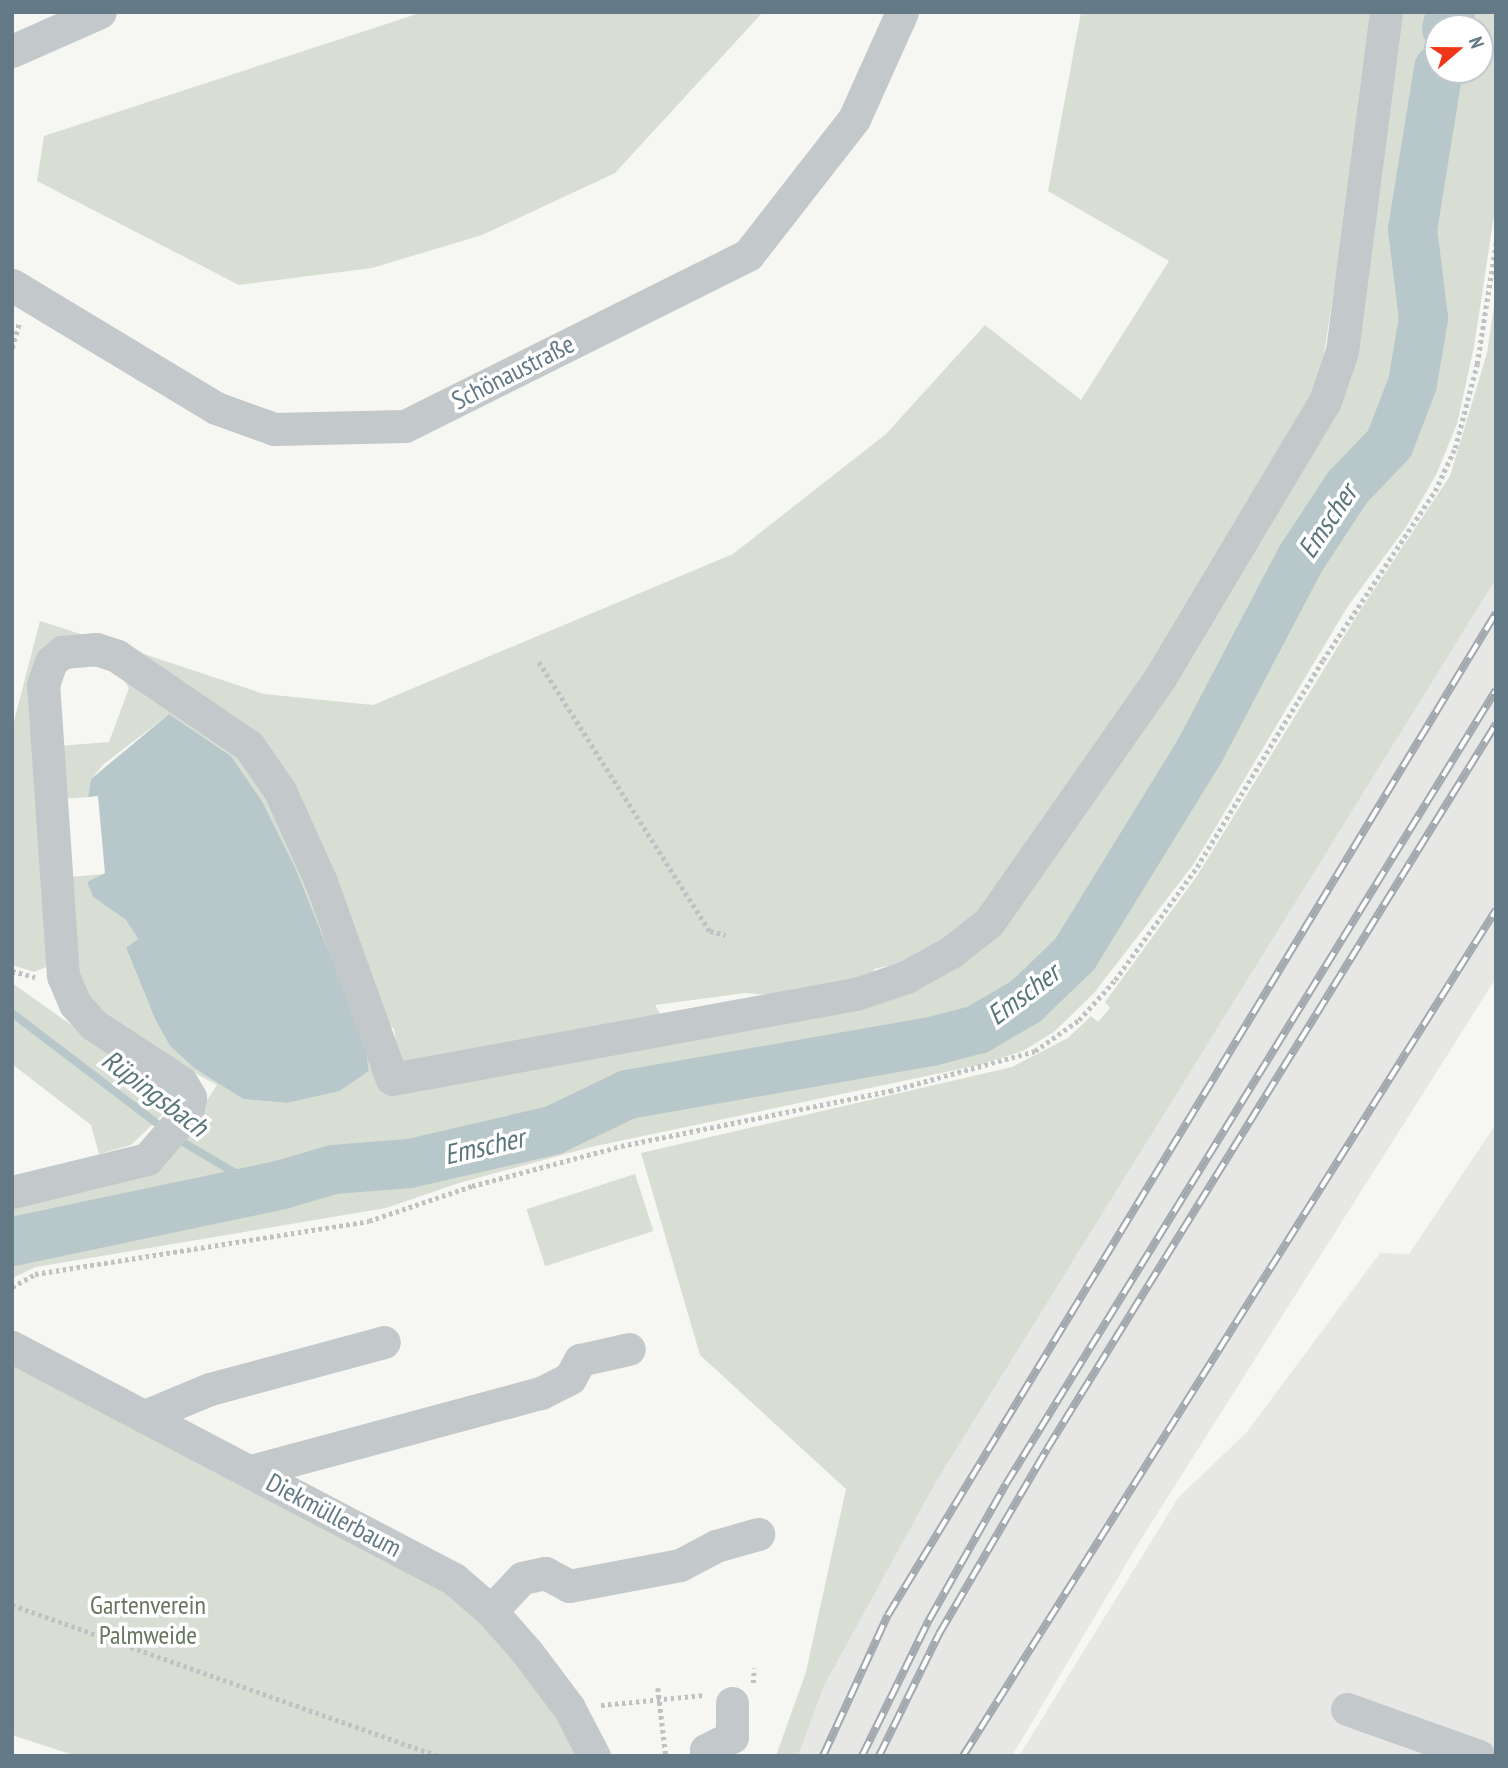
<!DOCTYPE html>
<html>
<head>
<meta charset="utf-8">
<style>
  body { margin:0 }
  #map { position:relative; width:1508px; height:1768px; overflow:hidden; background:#f6f6f2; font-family:"PT Sans Narrow",sans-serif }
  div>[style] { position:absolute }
  .built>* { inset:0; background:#e7e7e6 }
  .green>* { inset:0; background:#d8ded3; transform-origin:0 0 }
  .water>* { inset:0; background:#b8c7c9 }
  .stream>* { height:8px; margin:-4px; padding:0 4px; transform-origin:4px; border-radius:4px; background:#b8c7c9 }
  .river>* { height:49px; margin:-24.5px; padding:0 24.5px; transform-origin:24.5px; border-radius:24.5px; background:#b8c7c9 }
  .path>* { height:4.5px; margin-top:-2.25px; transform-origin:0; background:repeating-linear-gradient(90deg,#bfc1c3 0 3.5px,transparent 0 7px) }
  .minor>* { height:33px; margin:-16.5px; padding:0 16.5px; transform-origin:16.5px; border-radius:16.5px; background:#c3c8ca }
  .rail>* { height:8px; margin-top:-4px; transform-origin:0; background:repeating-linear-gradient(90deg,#fff 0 16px,#a1a9ae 0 32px); box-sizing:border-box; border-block:2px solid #a1a9ae }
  span { translate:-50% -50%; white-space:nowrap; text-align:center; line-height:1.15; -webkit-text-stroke:7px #fff; paint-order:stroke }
  .street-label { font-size:26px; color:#637985 }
  .park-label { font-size:26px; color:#66775e }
  .water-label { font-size:28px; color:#5a767b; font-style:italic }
  .frame { position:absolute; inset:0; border:14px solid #637985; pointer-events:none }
  .north { position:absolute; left:1424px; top:14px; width:70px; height:70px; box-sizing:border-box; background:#fff; border:2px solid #c1c9ce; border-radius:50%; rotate:70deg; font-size:19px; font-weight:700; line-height:28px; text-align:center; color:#637985 }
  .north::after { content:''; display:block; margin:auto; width:24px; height:32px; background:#ef3619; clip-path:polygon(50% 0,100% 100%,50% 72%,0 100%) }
</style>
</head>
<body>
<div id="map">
  <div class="built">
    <i style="clip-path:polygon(1496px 579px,1496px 978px,1138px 1544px,1012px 1756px,798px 1756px,824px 1686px,936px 1482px)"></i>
    <i style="clip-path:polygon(1496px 1124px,1496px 1756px,1019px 1756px,1178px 1498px,1247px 1432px,1380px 1253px,1409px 1254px)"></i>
  </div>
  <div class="green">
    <i style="clip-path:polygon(423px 12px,763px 12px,615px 173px,482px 235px,372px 268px,239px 285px,37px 181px,44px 136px)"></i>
    <i style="clip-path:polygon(1081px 12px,1376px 12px,1321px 374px,1247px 526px,974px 922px,894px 969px,887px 966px,874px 969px,871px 978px,781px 996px,745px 993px,655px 1005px,663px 1019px,401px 1068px,394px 1029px,385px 1021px,291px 796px,117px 645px,264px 694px,373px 705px,733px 554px,886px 434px,985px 325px,1081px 400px,1169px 261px,1048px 191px)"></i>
    <i style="clip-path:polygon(evenodd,1394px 12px,1496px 12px,1496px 202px,1474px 347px,1457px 424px,1436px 475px,1406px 527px,1348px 606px,1193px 865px,1094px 993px,1055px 1031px,1023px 1051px,979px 1065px,591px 1147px,459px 1183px,386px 1208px,36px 1267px,12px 1278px,12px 1198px,145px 1171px,194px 1120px,217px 1085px,101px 1022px,83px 1005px,71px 972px,69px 877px,105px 874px,87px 882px,93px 897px,126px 920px,138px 939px,126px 949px,155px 1019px,170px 1046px,194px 1068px,243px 1099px,287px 1103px,340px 1091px,369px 1071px,364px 1039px,295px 867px,262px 801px,231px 756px,169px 714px,104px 764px,91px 779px,88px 797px,62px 799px,58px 746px,109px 742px,129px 688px,114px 665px,52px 670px,56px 666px,98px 659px,113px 663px,236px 745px,306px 871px,371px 1047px,383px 1094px,654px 1040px,801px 1017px,930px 975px,979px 943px,1018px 904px,1237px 579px,1336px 402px,1355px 323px,1394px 12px,1438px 28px,1480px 28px,1480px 70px,1438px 70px,1438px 28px)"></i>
    <i style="clip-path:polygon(1496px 293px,1496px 579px,936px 1482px,824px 1686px,798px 1756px,776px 1756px,806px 1672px,846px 1489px,700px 1355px,641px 1153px,1012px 1067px,1068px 1038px,1091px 1016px,1098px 1022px,1110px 1008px,1105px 1002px,1197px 876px,1359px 612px,1450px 476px,1487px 353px)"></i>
    <i style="clip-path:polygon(40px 621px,99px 640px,53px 645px,46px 967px,34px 972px,12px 965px,12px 729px)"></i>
    <i style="clip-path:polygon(12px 983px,101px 1046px,177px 1101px,131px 1145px,99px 1154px,91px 1125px,12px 1064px)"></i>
    <i style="left:635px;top:1174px;width:60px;height:114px;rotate:72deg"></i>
    <i style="clip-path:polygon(12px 1363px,461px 1601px,541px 1692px,577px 1756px,76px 1756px,12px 1735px)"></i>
  </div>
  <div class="water">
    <i style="clip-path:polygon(169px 714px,231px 756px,262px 801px,295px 867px,364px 1039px,369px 1071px,340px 1091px,287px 1103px,243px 1099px,194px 1068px,170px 1046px,155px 1019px,126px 948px,138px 939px,126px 920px,93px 897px,87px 882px,105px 873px,98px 796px,88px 797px,91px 779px)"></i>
  </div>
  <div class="stream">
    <i style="left:12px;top:1013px;width:190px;rotate:37.3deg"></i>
    <i style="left:176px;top:1138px;width:79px;rotate:30.5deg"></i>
    <i style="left:244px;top:1178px;width:38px;rotate:9deg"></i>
  </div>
  <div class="river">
    <i style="left:1446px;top:28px;width:16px;rotate:-76deg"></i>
    <i style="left:12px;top:1241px;width:276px;rotate:-11.9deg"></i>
    <i style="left:282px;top:1184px;width:53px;rotate:-16.4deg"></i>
    <i style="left:333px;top:1169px;width:76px;rotate:-4.5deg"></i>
    <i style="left:409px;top:1163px;width:147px;rotate:-13deg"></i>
    <i style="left:552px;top:1130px;width:83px;rotate:-25.6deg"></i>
    <i style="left:627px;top:1094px;width:309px;rotate:-9.9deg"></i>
    <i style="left:931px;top:1041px;width:48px;rotate:-14.6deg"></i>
    <i style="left:977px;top:1029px;width:56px;rotate:-30.3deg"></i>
    <i style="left:1025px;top:1001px;width:68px;rotate:-43.8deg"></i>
    <i style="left:1074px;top:954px;width:241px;rotate:-58.4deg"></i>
    <i style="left:1200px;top:749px;width:217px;rotate:-62.3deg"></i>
    <i style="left:1301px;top:557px;width:84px;rotate:-56.7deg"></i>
    <i style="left:1347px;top:487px;width:61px;rotate:-46.3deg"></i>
    <i style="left:1389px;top:443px;width:64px;rotate:-69deg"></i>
    <i style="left:1412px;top:383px;width:66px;rotate:-80.4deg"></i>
    <i style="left:1423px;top:318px;width:90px;rotate:-97deg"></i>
    <i style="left:1412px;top:229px;width:163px;rotate:-80.8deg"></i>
  </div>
  <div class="path">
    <i style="left:12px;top:348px;width:25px;rotate:-74deg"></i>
    <i style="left:539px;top:662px;width:319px;rotate:57.6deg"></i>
    <i style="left:710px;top:931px;width:16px;rotate:14deg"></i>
    <i style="left:12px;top:971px;width:24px;rotate:15deg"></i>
    <i style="left:12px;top:1105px;width:1px"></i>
    <i style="left:12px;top:1287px;width:26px;rotate:-29deg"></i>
    <i style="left:35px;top:1274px;width:338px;rotate:-9deg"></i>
    <i style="left:369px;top:1221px;width:109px;rotate:-18.8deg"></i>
    <i style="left:472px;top:1186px;width:154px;rotate:-15deg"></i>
    <i style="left:621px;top:1146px;width:275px;rotate:-11.6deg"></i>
    <i style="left:890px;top:1091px;width:150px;rotate:-15.4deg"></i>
    <i style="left:1035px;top:1051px;width:54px;rotate:-35.2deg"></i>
    <i style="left:1079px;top:1020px;width:54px;rotate:-48deg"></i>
    <i style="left:1115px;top:980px;width:140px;rotate:-54deg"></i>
    <i style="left:1197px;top:867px;width:242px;rotate:-58.7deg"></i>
    <i style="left:1323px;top:660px;width:203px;rotate:-56.5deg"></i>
    <i style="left:1435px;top:491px;width:47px;rotate:-65.1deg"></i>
    <i style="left:1455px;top:448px;width:87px;rotate:-75.3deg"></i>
    <i style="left:1477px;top:364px;width:122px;rotate:-81.1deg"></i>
    <i style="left:12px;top:1605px;width:452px;rotate:19.5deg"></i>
    <i style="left:753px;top:1683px;width:15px;rotate:-86deg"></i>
    <i style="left:658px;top:1688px;width:68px;rotate:83.3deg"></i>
    <i style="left:601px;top:1705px;width:103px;rotate:-5.5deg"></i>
  </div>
  <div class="minor">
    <i style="left:12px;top:51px;width:96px;rotate:-23.9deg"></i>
    <i style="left:12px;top:285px;width:238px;rotate:31.1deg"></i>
    <i style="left:216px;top:408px;width:62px;rotate:19.9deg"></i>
    <i style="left:274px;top:429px;width:131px;rotate:-1.3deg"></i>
    <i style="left:405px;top:426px;width:383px;rotate:-26.5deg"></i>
    <i style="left:748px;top:255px;width:172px;rotate:-52.1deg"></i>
    <i style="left:854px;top:119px;width:117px;rotate:-65.8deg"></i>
    <i style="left:12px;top:1192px;width:139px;rotate:-13.7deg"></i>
    <i style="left:147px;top:1159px;width:61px;rotate:-49deg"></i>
    <i style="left:187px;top:1113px;width:16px;rotate:-79deg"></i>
    <i style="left:190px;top:1097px;width:17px;rotate:-121deg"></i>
    <i style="left:181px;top:1082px;width:104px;rotate:-146.8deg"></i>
    <i style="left:94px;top:1025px;width:28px;rotate:-132deg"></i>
    <i style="left:75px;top:1004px;width:30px;rotate:-113deg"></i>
    <i style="left:63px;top:976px;width:292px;rotate:-93.9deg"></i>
    <i style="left:43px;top:685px;width:24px;rotate:-71deg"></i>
    <i style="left:51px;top:662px;width:15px;rotate:-42deg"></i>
    <i style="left:62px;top:652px;width:34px;rotate:-5deg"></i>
    <i style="left:96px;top:649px;width:22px;rotate:18deg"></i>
    <i style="left:117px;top:656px;width:160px;rotate:34.3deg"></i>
    <i style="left:249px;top:746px;width:55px;rotate:55.4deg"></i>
    <i style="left:280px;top:791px;width:100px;rotate:65.7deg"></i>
    <i style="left:321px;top:882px;width:209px;rotate:70.2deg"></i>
    <i style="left:392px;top:1079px;width:472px;rotate:-10.4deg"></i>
    <i style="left:856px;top:994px;width:53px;rotate:-18.8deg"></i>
    <i style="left:906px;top:977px;width:51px;rotate:-29.1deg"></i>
    <i style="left:951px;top:952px;width:48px;rotate:-38.3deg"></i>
    <i style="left:989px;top:922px;width:300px;rotate:-55deg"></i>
    <i style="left:1161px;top:676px;width:320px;rotate:-59.2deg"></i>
    <i style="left:1325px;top:401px;width:53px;rotate:-71.2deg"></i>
    <i style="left:1342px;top:351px;width:342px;rotate:-82.6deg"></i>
    <i style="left:12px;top:1347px;width:499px;rotate:27.7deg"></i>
    <i style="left:454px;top:1579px;width:49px;rotate:40.9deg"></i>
    <i style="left:491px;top:1611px;width:55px;rotate:48.7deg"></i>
    <i style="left:527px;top:1652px;width:70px;rotate:53.1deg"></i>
    <i style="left:569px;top:1708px;width:54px;rotate:62.5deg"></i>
    <i style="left:145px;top:1416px;width:70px;rotate:-22.6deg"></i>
    <i style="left:210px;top:1389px;width:180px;rotate:-15.1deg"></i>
    <i style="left:251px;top:1471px;width:300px;rotate:-15.1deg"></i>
    <i style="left:541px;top:1393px;width:33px;rotate:-27deg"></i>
    <i style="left:570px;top:1378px;width:21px;rotate:-61deg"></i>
    <i style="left:580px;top:1360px;width:50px;rotate:-12.7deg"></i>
    <i style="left:491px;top:1611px;width:45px;rotate:-46.8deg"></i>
    <i style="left:522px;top:1578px;width:24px;rotate:-12deg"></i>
    <i style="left:545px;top:1573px;width:27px;rotate:28deg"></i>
    <i style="left:569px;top:1586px;width:113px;rotate:-10.7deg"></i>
    <i style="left:680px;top:1565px;width:41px;rotate:-27.8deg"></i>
    <i style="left:716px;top:1546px;width:44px;rotate:-15.9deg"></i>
    <i style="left:1347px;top:1709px;width:140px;rotate:19.6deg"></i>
    <i style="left:706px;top:1756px;width:6px;rotate:-90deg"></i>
    <i style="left:706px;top:1750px;width:29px;rotate:-27deg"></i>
    <i style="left:732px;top:1737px;width:34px;rotate:-90deg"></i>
  </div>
  <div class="rail">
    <i style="left:823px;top:1756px;width:155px;rotate:-65.3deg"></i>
    <i style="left:888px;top:1615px;width:1172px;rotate:-58.75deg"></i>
    <i style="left:862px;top:1756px;width:152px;rotate:-63.8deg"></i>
    <i style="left:929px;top:1620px;width:156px;rotate:-60.5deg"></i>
    <i style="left:1006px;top:1484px;width:933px;rotate:-58.32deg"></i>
    <i style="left:879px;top:1756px;width:136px;rotate:-63.8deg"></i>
    <i style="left:939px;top:1634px;width:214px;rotate:-59.7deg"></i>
    <i style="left:1047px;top:1449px;width:853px;rotate:-58.23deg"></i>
    <i style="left:963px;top:1756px;width:1000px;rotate:-57.79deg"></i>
  </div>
  <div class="street-label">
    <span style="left:513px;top:372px;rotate:-27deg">Schönaustraße</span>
    <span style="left:334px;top:1515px;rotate:28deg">Diekmüllerbaum</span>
  </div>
  <div class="park-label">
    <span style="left:148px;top:1620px">Gartenverein<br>Palmweide</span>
  </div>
  <div class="water-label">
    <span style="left:1327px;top:521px;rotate:-56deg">Emscher</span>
    <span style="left:1023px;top:994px;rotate:-37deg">Emscher</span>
    <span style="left:155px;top:1093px;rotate:37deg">Rüpingsbach</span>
    <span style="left:484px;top:1146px;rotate:-13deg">Emscher</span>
  </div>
  <div class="frame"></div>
  <div class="north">N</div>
</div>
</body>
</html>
